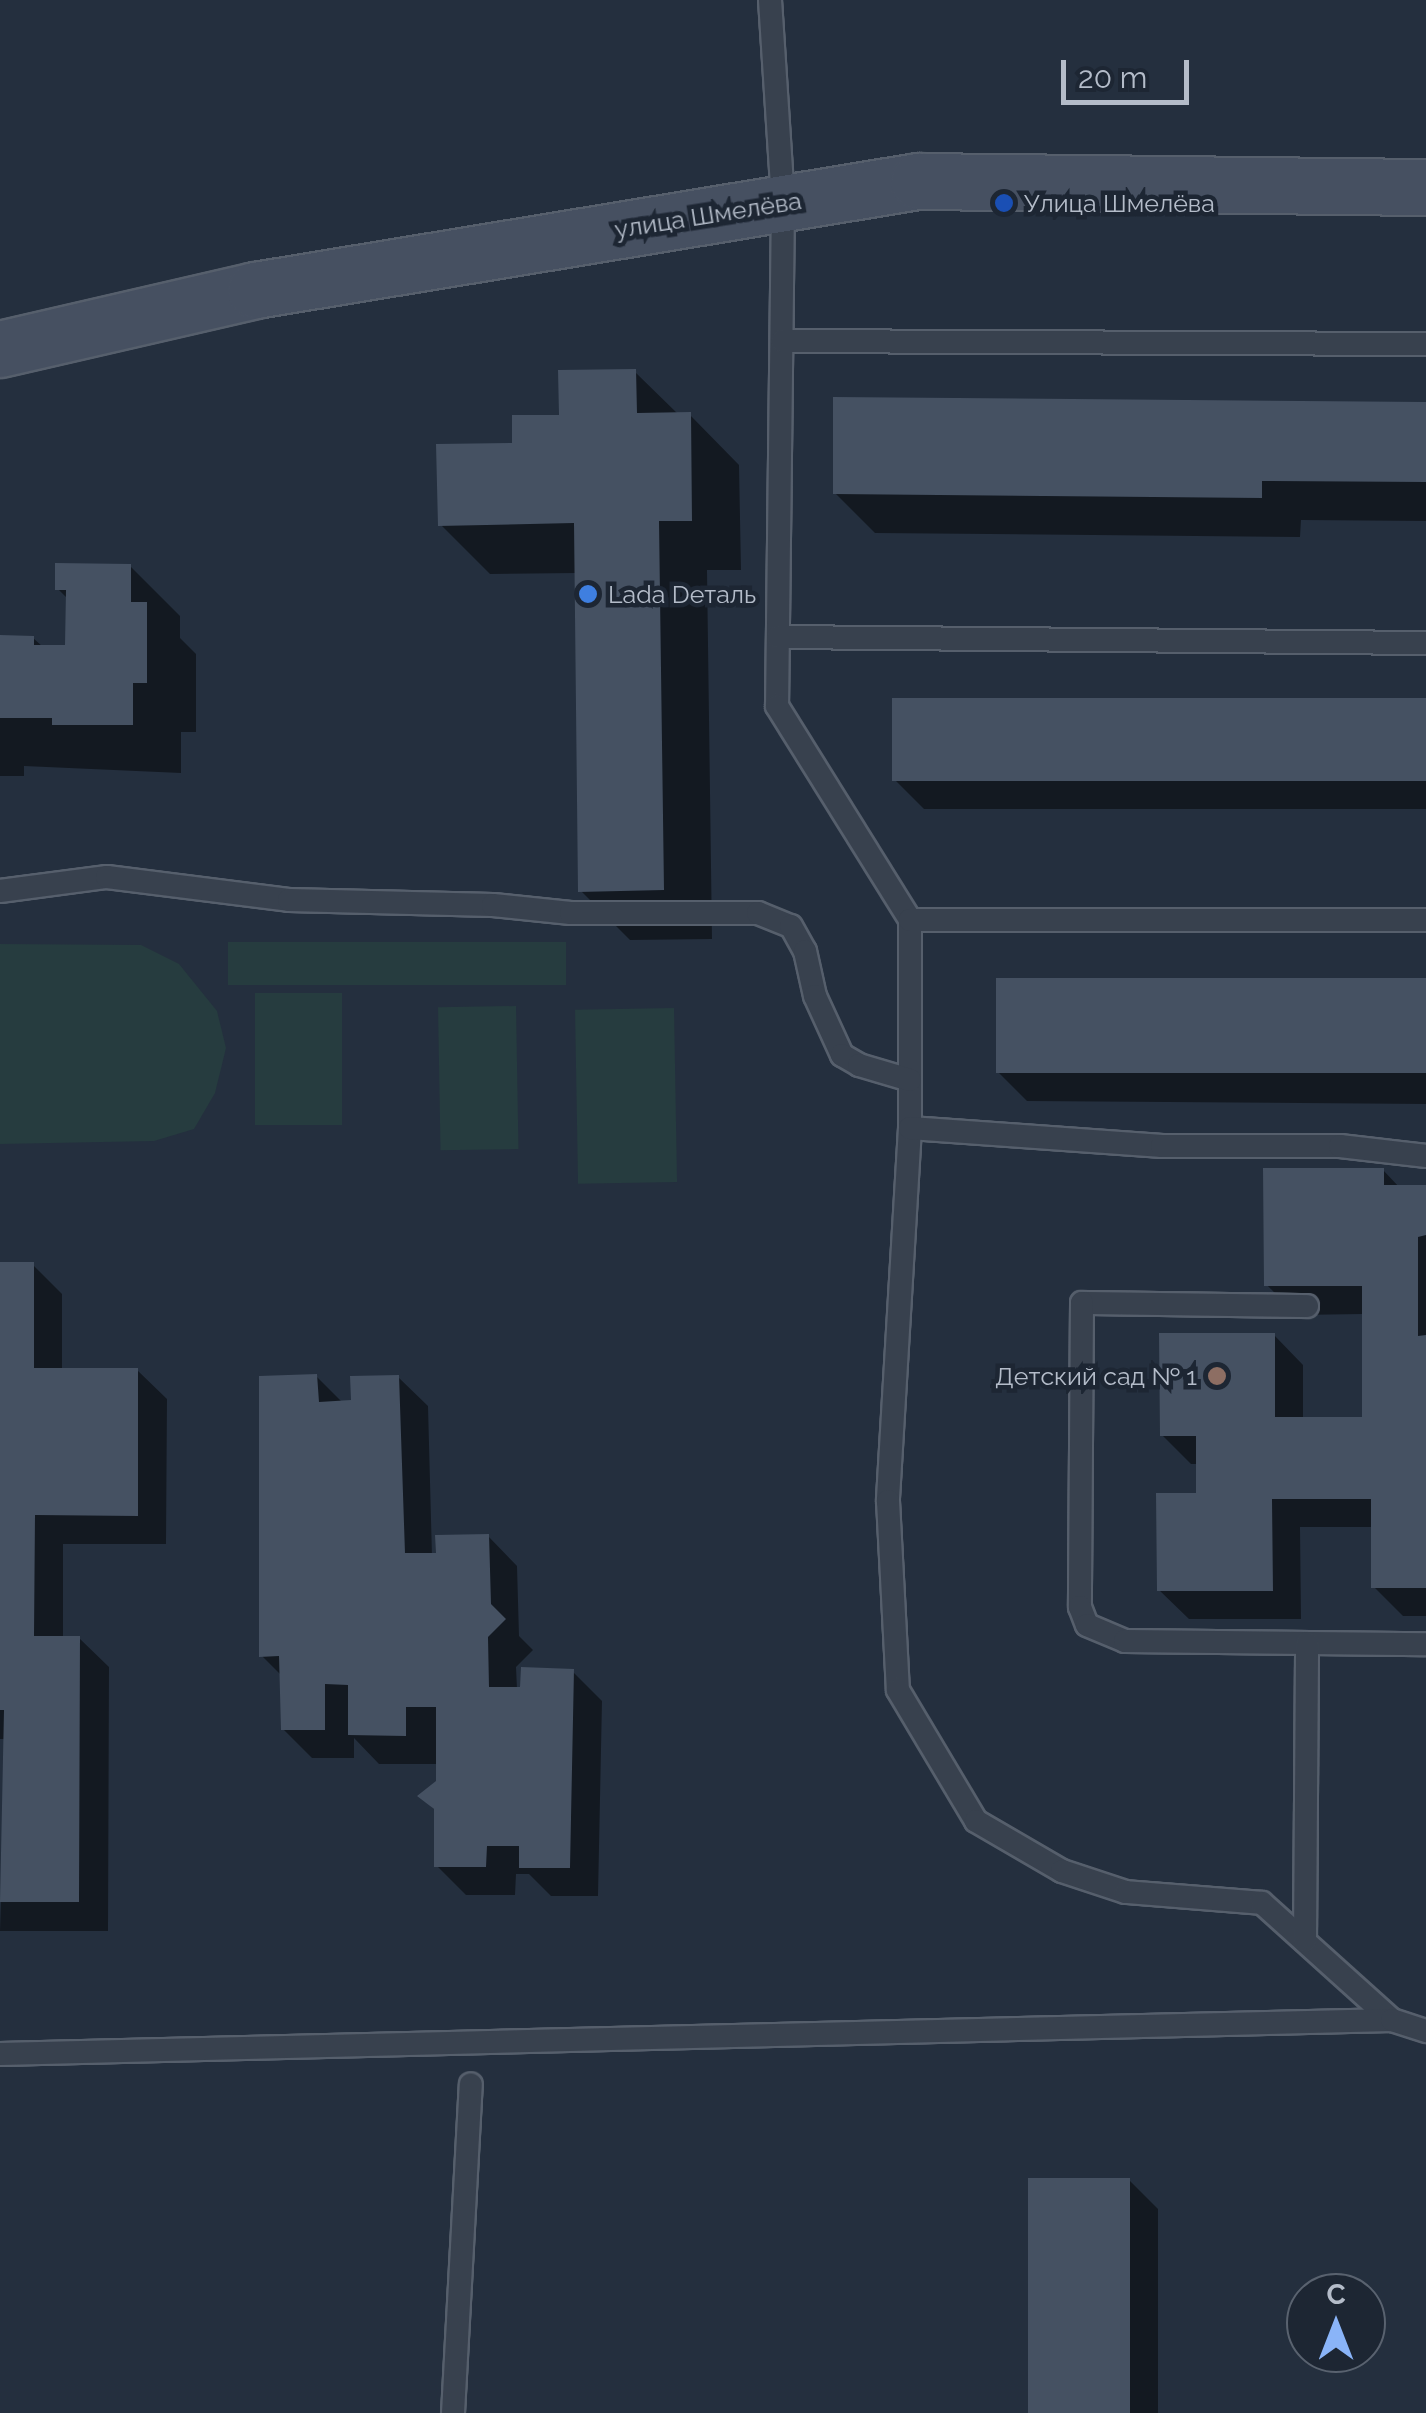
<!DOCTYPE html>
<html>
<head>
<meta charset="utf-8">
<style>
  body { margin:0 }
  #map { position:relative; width:1426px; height:2413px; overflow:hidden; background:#242f3e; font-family:Raleway,sans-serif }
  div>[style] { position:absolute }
  .green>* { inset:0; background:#263c3f; transform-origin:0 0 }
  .shadow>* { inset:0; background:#0007 }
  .building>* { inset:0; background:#455162; transform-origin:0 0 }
  .roads { filter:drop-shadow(2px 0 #565f6c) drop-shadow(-2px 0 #565f6c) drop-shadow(0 2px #565f6c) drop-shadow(0 -2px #565f6c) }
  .lane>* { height:22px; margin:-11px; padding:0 11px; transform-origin:11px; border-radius:11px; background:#38414e }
  .secondary>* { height:55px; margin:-27.5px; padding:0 27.5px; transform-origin:27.5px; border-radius:27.5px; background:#465061 }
  .dots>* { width:28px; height:28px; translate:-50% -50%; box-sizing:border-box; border:5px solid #1d2633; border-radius:50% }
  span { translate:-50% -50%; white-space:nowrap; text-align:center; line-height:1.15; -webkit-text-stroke:9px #1d2633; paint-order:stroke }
  .poi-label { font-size:25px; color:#b4bcc9 }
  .left { translate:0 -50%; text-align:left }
  .right { translate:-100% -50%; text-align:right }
  .street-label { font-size:25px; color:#b4bcc9 }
  .north { position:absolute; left:1286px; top:2273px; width:100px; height:100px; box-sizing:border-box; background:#1d2633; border:2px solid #59626f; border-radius:50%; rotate:0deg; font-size:28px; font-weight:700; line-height:40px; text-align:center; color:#b4bcc9 }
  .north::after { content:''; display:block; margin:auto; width:35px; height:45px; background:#8ab4f8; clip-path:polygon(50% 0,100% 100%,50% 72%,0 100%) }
  .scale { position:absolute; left:1061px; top:60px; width:128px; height:45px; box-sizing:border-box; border:5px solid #b4bcc9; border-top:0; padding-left:12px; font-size:30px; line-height:35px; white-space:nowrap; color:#b4bcc9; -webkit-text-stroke:8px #1d2633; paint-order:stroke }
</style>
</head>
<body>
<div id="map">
  <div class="green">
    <i style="left:228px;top:942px;width:338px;height:43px"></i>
    <i style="clip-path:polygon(0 944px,141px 945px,179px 964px,217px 1011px,226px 1048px,215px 1093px,194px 1129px,154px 1141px,0 1144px)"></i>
    <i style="left:255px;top:993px;width:87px;height:132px"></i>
    <i style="left:516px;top:1006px;width:143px;height:78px;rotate:89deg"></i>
    <i style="left:674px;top:1008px;width:174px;height:99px;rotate:89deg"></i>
  </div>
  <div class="shadow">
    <i style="clip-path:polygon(635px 372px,679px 415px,690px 415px,739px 465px,741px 570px,707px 570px,712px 939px,630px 940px,581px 891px,577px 573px,490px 574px,440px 524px,514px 446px)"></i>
    <i style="clip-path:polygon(1426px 404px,1426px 521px,1301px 520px,1300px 537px,875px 533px,835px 493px)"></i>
    <i style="clip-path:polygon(130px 566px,180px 616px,180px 638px,196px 654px,196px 732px,181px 732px,181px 773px,24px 766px,24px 776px,0 776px,0 638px,33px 638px,43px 647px,68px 647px,68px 599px,58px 589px)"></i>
    <i style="clip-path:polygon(1426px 700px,1426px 809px,924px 809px,895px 780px)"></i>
    <i style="clip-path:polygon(1426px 983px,1426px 1104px,1027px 1101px,998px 1072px)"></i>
    <i style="clip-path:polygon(1383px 1170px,1400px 1188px,1426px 1188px,1426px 1616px,1403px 1616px,1374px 1587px,1373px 1527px,1300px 1527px,1301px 1619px,1189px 1619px,1159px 1590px,1199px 1495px,1199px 1464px,1191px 1464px,1162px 1435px,1274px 1335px,1303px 1365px,1303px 1420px,1365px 1419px,1364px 1314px,1296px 1315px,1267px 1285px)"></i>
    <i style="clip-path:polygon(0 1265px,33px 1265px,62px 1294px,62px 1370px,137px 1370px,167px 1399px,166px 1544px,63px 1544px,63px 1638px,79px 1638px,109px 1667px,108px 1931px,0 1931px,6px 1739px,0 1739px)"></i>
    <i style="clip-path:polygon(316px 1376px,343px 1403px,353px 1403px,398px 1377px,428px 1406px,432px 1556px,488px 1536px,517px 1566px,519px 1636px,533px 1650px,516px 1667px,517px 1689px,573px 1672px,602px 1701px,598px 1896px,551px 1896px,529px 1874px,516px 1874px,515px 1895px,466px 1895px,437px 1866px,437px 1812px,421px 1797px,439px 1782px,439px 1764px,379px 1764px,354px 1738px,354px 1758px,312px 1758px,283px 1729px,282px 1676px,262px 1656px)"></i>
    <i style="clip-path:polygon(1129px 2180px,1158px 2209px,1158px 2413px,1030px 2413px)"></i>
  </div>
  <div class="building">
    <i style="clip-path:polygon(636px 369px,637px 413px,691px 412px,692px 521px,659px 521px,664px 890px,578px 892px,574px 523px,438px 526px,436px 444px,512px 443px,512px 415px,559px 415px,558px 370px)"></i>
    <i style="clip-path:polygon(833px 397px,1426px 402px,1426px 482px,1262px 481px,1262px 498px,833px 494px)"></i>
    <i style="clip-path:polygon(55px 563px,131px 564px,131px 602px,147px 602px,147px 683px,133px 683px,133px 725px,52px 725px,52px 718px,0 718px,0 635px,34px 636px,34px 645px,65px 645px,66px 590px,55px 590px)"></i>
    <i style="left:892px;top:698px;width:534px;height:83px"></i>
    <i style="left:996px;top:978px;width:430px;height:95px"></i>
    <i style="clip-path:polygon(1263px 1168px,1384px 1168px,1384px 1185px,1426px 1185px,1426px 1235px,1418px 1237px,1418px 1336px,1426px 1335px,1426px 1588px,1371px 1588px,1371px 1499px,1272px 1499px,1273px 1591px,1157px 1591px,1156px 1493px,1196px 1493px,1196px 1436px,1160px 1436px,1159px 1333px,1275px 1333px,1275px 1417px,1362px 1417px,1362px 1286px,1264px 1286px)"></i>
    <i style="clip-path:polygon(0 1262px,34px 1262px,34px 1368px,138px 1368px,138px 1516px,35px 1515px,34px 1636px,80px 1636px,79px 1902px,0 1902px,4px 1710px,0 1710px)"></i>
    <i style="clip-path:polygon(317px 1374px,319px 1402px,351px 1400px,350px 1376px,399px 1375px,405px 1553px,436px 1553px,435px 1535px,489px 1534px,491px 1604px,506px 1619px,488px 1637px,489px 1687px,520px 1687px,521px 1667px,574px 1669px,570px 1868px,519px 1868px,519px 1846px,487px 1846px,486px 1867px,434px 1867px,434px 1809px,417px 1796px,436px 1781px,436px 1707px,406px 1707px,406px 1736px,348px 1735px,348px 1685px,325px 1684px,325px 1730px,281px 1730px,279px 1656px,259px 1657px,259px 1376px)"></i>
    <i style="left:1028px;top:2178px;width:102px;height:235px"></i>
  </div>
  <div class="roads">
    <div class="lane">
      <i style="left:770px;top:0;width:203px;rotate:86.3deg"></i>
      <i style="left:783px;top:203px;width:503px;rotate:90.68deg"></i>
      <i style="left:777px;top:706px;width:252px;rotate:58.1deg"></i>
      <i style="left:910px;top:920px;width:208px;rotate:90deg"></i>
      <i style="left:910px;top:1128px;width:374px;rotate:93.4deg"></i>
      <i style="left:888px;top:1501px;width:189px;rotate:87deg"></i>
      <i style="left:898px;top:1690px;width:152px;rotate:59.2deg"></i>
      <i style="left:976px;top:1821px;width:99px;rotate:30.2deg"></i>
      <i style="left:1062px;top:1871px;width:67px;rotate:18.2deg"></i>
      <i style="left:1126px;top:1892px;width:136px;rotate:4.6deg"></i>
      <i style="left:1262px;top:1903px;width:175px;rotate:42deg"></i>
      <i style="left:782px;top:341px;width:644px;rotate:0.27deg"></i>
      <i style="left:778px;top:637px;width:648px;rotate:0.53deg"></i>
      <i style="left:0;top:891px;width:108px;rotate:-7.5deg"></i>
      <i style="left:107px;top:877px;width:183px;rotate:7.2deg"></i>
      <i style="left:289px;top:900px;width:204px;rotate:1.4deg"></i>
      <i style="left:493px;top:905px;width:78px;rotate:5.9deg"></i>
      <i style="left:571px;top:913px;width:187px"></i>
      <i style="left:758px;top:913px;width:35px;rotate:22deg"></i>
      <i style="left:791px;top:926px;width:29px;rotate:61deg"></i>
      <i style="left:805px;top:951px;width:46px;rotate:77.5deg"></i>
      <i style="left:815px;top:996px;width:65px;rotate:65.4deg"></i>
      <i style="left:842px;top:1055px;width:20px;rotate:30deg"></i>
      <i style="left:859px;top:1065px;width:53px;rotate:16.4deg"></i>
      <i style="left:910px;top:920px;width:516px"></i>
      <i style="left:910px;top:1128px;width:253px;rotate:4.1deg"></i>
      <i style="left:1162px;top:1146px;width:178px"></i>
      <i style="left:1340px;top:1146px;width:87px;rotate:6.6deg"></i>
      <i style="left:1307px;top:1306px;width:225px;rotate:-179.2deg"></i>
      <i style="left:1082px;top:1303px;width:304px;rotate:90.4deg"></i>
      <i style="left:1080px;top:1607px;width:19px;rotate:69deg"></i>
      <i style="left:1087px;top:1625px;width:41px;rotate:22.8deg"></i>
      <i style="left:1125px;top:1641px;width:301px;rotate:0.6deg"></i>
      <i style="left:1305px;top:1941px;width:298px;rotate:-89.6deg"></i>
      <i style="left:0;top:2054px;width:1392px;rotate:-1.4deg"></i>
      <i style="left:1392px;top:2020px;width:36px;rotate:18deg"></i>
      <i style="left:453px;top:2413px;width:329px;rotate:-86.9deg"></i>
    </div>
    <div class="secondary">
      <i style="left:0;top:349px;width:262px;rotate:-13deg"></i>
      <i style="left:255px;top:290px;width:672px;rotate:-9.34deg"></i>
      <i style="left:918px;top:181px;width:508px;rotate:0.68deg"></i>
    </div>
  </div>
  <div class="dots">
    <i style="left:1004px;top:203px;background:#1a4fb4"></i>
    <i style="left:588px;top:594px;background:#3f7fe0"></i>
    <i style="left:1217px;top:1376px;background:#8d6e63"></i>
  </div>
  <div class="poi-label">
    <span class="left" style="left:1024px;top:203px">Улица Шмелёва</span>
    <span class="left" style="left:608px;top:594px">Lada Dеталь</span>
    <span class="right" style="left:1197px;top:1376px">Детский сад № 1</span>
  </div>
  <div class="street-label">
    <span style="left:708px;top:215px;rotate:-9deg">улица Шмелёва</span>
  </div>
  <div class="north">С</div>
  <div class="scale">20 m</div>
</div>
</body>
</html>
